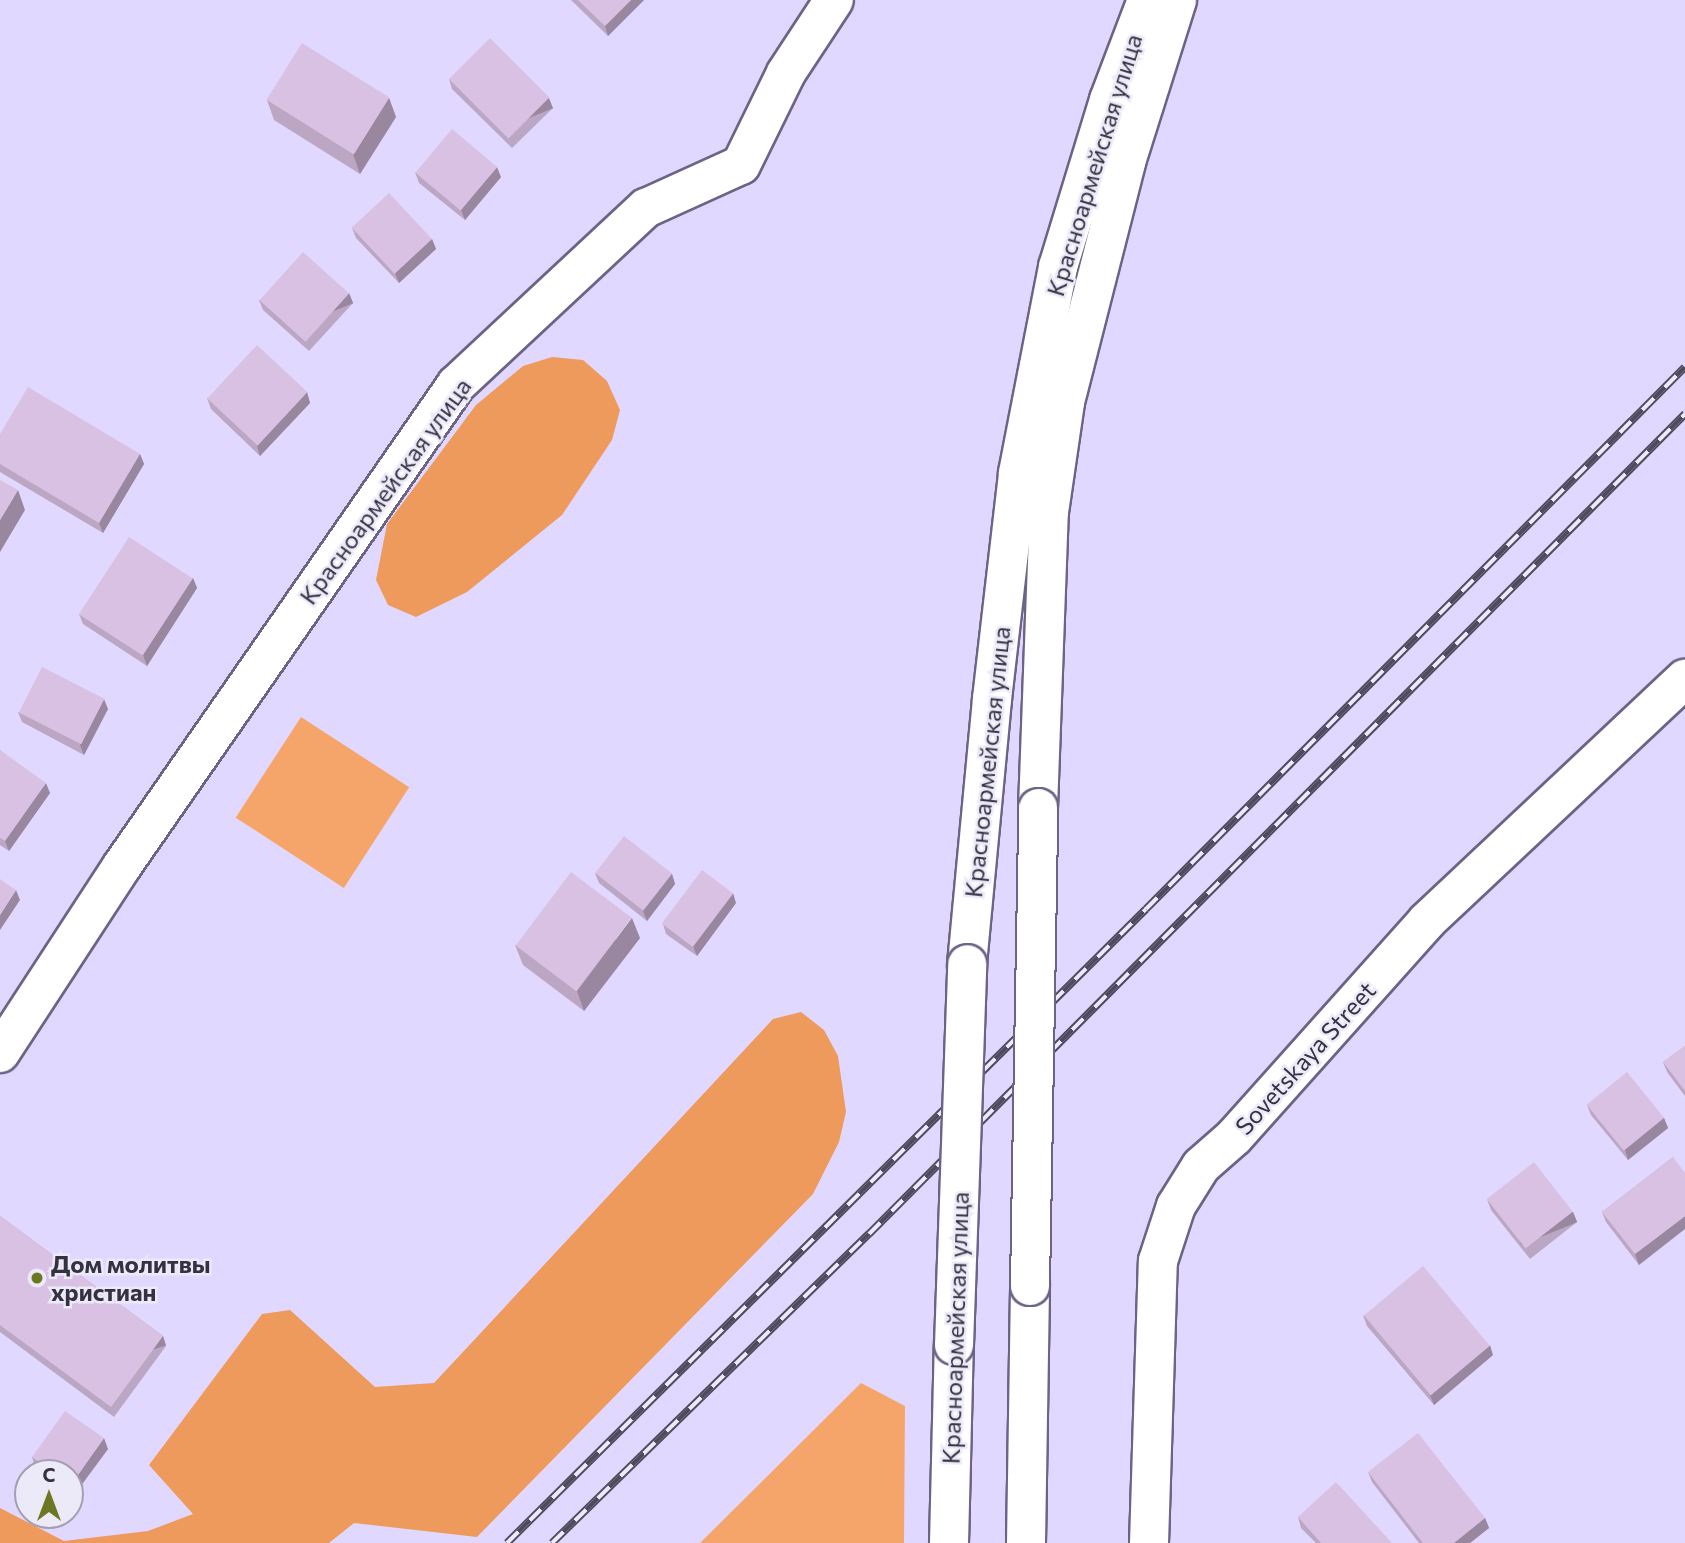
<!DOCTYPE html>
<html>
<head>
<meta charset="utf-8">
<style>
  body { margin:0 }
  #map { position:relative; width:1685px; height:1543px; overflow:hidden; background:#e1d8ff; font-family:Commissioner,sans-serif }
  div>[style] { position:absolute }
  .green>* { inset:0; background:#f6a56a; transform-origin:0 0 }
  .forest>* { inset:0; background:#ee9a5c }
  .roads { filter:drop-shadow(2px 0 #6c6385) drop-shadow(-2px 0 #6c6385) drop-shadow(0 2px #6c6385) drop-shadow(0 -2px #6c6385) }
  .street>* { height:38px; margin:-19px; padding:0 19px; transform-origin:19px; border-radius:19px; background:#fff }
  .primary>* { height:38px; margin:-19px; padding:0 19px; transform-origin:19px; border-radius:19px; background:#fff }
  .rail>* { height:8px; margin-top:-4px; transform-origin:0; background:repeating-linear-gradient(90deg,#ece9f9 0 16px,#4f4a5c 0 32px); box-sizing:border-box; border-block:2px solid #4f4a5c }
  .bridges { filter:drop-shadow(2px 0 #6c6385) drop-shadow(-2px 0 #6c6385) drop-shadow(0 2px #6c6385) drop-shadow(0 -2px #6c6385) }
  .primary-bridge>* { height:38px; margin:-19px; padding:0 19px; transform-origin:19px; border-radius:19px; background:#fff }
  .wall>* { inset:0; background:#bba6c3 }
  .shaded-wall>* { inset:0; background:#98879f; transform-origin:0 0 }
  .building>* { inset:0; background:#d9c1e3; transform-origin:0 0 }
  .dots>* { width:19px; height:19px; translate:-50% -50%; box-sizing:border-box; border:4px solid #ece9f9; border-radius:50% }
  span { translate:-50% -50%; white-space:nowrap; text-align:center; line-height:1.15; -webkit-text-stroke:5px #ece9f9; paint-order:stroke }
  .street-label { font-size:24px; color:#353140 }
  .poi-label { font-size:24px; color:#353140; font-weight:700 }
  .left { translate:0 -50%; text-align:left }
  .north { position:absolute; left:14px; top:1459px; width:70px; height:70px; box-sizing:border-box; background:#ece9f9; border:2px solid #a39faf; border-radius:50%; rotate:0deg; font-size:19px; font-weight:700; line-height:28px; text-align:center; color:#353140 }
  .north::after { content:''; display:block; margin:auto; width:24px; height:32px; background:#6d7722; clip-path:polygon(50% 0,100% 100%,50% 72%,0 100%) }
</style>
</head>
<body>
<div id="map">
  <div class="green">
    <i style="left:301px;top:717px;width:129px;height:120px;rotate:33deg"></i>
    <i style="clip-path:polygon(861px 1383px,905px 1406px,904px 1543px,700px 1543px)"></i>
  </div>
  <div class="forest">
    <i style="clip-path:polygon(552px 357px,583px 360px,607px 381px,620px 410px,612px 440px,562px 515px,467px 592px,416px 617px,388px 605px,376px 580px,387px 524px,476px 405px,523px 366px)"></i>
    <i style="clip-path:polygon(801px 1012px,824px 1030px,838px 1056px,846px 1112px,839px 1142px,813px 1194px,477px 1537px,354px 1523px,329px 1543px,0 1543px,0 1508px,64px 1541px,148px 1531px,193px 1514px,149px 1465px,262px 1314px,290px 1310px,375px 1387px,434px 1383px,773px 1019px)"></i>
  </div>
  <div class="roads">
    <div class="street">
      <i style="left:0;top:1053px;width:223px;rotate:-56.9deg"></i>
      <i style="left:122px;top:866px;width:586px;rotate:-55.22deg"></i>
      <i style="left:456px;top:385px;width:260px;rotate:-43deg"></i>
      <i style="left:646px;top:208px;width:104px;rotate:-24.4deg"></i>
      <i style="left:741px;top:165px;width:102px;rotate:-63.9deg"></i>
      <i style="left:786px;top:73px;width:87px;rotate:-56.7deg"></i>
      <i style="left:1149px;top:1543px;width:282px;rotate:-88.2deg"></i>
      <i style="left:1158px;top:1261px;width:58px;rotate:-71.9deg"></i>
      <i style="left:1176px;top:1206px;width:47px;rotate:-58deg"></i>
      <i style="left:1201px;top:1166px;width:44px;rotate:-41.3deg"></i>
      <i style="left:1234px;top:1137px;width:290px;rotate:-48.2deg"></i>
      <i style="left:1427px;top:921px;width:354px;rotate:-43.2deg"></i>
    </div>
    <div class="primary">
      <i style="left:1038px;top:808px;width:296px;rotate:-87.9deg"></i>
      <i style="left:1049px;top:512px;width:111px;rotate:-81.7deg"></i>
      <i style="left:1065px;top:402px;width:248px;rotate:-75.7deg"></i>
      <i style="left:1126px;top:162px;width:170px;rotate:-72.5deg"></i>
      <i style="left:967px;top:964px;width:266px;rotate:-84.6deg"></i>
      <i style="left:992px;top:699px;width:227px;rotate:-83.4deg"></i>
      <i style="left:1018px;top:473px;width:210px;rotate:-79deg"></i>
      <i style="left:1058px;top:267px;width:175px;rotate:-73deg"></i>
      <i style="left:1109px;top:100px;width:107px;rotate:-69.2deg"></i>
      <i style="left:949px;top:1543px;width:198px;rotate:-88.6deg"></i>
      <i style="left:1026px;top:1543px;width:257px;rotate:-89.1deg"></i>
    </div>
  </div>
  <div class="rail">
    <i style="left:507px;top:1543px;width:900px;rotate:-44.77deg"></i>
    <i style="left:1146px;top:909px;width:764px;rotate:-45.16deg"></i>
    <i style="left:552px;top:1543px;width:443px;rotate:-44.3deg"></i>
    <i style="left:869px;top:1234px;width:1157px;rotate:-45.14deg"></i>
  </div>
  <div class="bridges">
    <div class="primary-bridge">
      <i style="left:1030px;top:1286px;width:478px;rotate:-89deg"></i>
      <i style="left:954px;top:1345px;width:381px;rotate:-88deg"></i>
    </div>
  </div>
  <div class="wall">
    <i style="clip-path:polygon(571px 0,644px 0,608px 36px)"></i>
    <i style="clip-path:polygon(449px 79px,553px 108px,512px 148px,452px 89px)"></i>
    <i style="clip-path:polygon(389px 98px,396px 117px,360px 174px,274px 120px,267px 100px)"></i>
    <i style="clip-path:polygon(415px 172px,501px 177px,465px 220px,419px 183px)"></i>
    <i style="clip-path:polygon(352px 228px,432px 239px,436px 249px,399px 283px,356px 238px)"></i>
    <i style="clip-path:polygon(349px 293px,353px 303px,309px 351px,263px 310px,259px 300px)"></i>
    <i style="clip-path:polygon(307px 392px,310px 403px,260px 456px,211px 409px,207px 398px)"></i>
    <i style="clip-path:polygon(0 434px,140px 454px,144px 464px,103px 533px,0 472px)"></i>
    <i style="clip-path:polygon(193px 578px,197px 588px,147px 666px,83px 624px,79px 614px)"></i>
    <i style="clip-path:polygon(108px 709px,84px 755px,22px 722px,18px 712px)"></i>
    <i style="clip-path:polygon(0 750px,50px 793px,9px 851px,0 845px)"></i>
    <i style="clip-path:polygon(595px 873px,672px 874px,675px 884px,647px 921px,599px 883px)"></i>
    <i style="clip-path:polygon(736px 903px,697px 956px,666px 934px,663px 924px)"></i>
    <i style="clip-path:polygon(640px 938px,584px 1011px,523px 965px,515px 945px)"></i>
    <i style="clip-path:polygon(1685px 1046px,1685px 1096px,1667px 1072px,1663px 1062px)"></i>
    <i style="clip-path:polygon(1587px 1105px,1664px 1118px,1668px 1128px,1628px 1160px,1591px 1115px)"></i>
    <i style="clip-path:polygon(1673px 1157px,1639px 1265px,1606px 1222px,1602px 1212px)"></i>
    <i style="clip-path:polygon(1487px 1199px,1573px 1212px,1577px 1222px,1530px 1259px,1491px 1210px)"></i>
    <i style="clip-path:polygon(0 1216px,163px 1336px,166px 1346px,114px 1417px,0 1332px)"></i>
    <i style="clip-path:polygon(1363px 1315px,1493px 1355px,1434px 1405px,1367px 1326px)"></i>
    <i style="clip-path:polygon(108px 1449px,74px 1495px,70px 1492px,70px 1473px,43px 1473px,35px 1467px,32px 1457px)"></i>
    <i style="clip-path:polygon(1368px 1472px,1485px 1518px,1489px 1528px,1470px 1543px,1419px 1543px,1372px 1482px)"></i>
    <i style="clip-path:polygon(1298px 1517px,1392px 1543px,1316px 1543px,1301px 1528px)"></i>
  </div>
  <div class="shaded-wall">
    <i style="clip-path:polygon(631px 0,644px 0,608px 36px,605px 26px)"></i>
    <i style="clip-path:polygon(389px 98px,396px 117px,360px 174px,353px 154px)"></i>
    <i style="left:549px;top:98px;width:11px;height:57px;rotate:68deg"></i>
    <i style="clip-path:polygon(497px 167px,501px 177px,465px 220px,461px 210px)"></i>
    <i style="clip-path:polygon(432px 239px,436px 249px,399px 283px,395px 273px)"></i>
    <i style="left:349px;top:293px;width:11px;height:65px;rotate:68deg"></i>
    <i style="clip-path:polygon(307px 392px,310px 403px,260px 456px,257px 446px)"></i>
    <i style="clip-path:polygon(140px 454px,144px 464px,103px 533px,99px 523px)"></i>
    <i style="clip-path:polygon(18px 490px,25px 510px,0 552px,0 520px)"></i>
    <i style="clip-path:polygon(193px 578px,197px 588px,147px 666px,143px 655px)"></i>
    <i style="clip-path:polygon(104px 699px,108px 709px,84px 755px,80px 745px)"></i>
    <i style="clip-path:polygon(46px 783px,50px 793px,9px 851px,5px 841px)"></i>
    <i style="clip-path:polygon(672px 874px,675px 884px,647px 921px,643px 911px)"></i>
    <i style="clip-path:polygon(16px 890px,20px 900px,0 930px,0 915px)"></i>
    <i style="clip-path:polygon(733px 893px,736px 903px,697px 956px,693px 946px)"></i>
    <i style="clip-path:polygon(632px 918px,640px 938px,584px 1011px,577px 991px)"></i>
    <i style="clip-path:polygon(1664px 1118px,1668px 1128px,1628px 1160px,1625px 1150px)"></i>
    <i style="left:1573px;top:1212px;width:11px;height:60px;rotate:68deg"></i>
    <i style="clip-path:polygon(1685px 1216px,1685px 1229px,1639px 1265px,1635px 1254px)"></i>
    <i style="left:163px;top:1336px;width:10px;height:88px;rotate:73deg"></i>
    <i style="clip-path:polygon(1490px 1345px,1493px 1355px,1434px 1405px,1430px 1395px)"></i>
    <i style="clip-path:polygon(104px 1438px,108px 1449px,74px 1495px,71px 1485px)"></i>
    <i style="clip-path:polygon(1485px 1518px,1489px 1528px,1470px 1543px,1454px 1543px)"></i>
  </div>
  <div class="building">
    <i style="clip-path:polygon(578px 0,631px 0,605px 26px)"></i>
    <i style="left:490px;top:38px;width:84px;height:58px;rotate:45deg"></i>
    <i style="left:302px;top:43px;width:103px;height:67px;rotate:32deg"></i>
    <i style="left:452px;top:129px;width:59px;height:57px;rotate:40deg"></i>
    <i style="left:389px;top:193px;width:63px;height:51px;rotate:47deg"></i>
    <i style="left:303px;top:252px;width:62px;height:65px;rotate:42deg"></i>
    <i style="left:257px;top:345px;width:69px;height:73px;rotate:43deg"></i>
    <i style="clip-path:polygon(28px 387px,140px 454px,99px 523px,0 464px,0 434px)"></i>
    <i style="clip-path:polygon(0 480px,18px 490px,0 520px)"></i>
    <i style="left:129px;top:537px;width:76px;height:92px;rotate:33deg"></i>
    <i style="left:42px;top:667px;width:70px;height:51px;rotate:27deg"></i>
    <i style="clip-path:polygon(0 750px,46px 783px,5px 841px,0 838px)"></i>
    <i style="left:624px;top:836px;width:61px;height:47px;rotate:38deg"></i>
    <i style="left:702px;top:870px;width:39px;height:67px;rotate:37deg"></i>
    <i style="left:571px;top:872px;width:76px;height:92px;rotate:37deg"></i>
    <i style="clip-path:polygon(0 879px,16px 890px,0 915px)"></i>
    <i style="clip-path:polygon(1685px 1046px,1685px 1091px,1663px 1062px)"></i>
    <i style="left:1627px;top:1072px;width:59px;height:52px;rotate:51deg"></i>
    <i style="clip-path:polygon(1673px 1157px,1685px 1173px,1685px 1216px,1635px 1254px,1602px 1212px)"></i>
    <i style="left:1534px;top:1162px;width:63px;height:60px;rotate:52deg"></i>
    <i style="clip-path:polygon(0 1216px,163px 1336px,111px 1407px,0 1325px)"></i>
    <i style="left:1423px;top:1266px;width:104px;height:77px;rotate:50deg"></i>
    <i style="clip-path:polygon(65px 1411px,104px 1438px,71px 1485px,70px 1473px,54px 1473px,32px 1457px)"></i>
    <i style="clip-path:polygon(1418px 1433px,1485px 1518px,1454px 1543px,1423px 1543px,1368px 1472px)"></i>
    <i style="clip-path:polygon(1336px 1482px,1392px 1543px,1321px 1543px,1298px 1517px)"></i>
  </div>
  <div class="dots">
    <i style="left:37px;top:1278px;background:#6d7722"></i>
  </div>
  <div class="street-label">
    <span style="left:1094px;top:165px;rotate:-73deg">Красноармейская улица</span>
    <span style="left:385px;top:491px;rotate:-54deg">Красноармейская улица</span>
    <span style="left:987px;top:762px;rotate:-84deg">Красноармейская улица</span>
    <span style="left:1305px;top:1058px;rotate:-48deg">Sovetskaya Street</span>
    <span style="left:955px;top:1328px;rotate:-88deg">Красноармейская улица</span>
  </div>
  <div class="poi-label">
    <span class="left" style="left:51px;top:1278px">Дом молитвы<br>христиан</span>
  </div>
  <div class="north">С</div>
</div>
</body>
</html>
